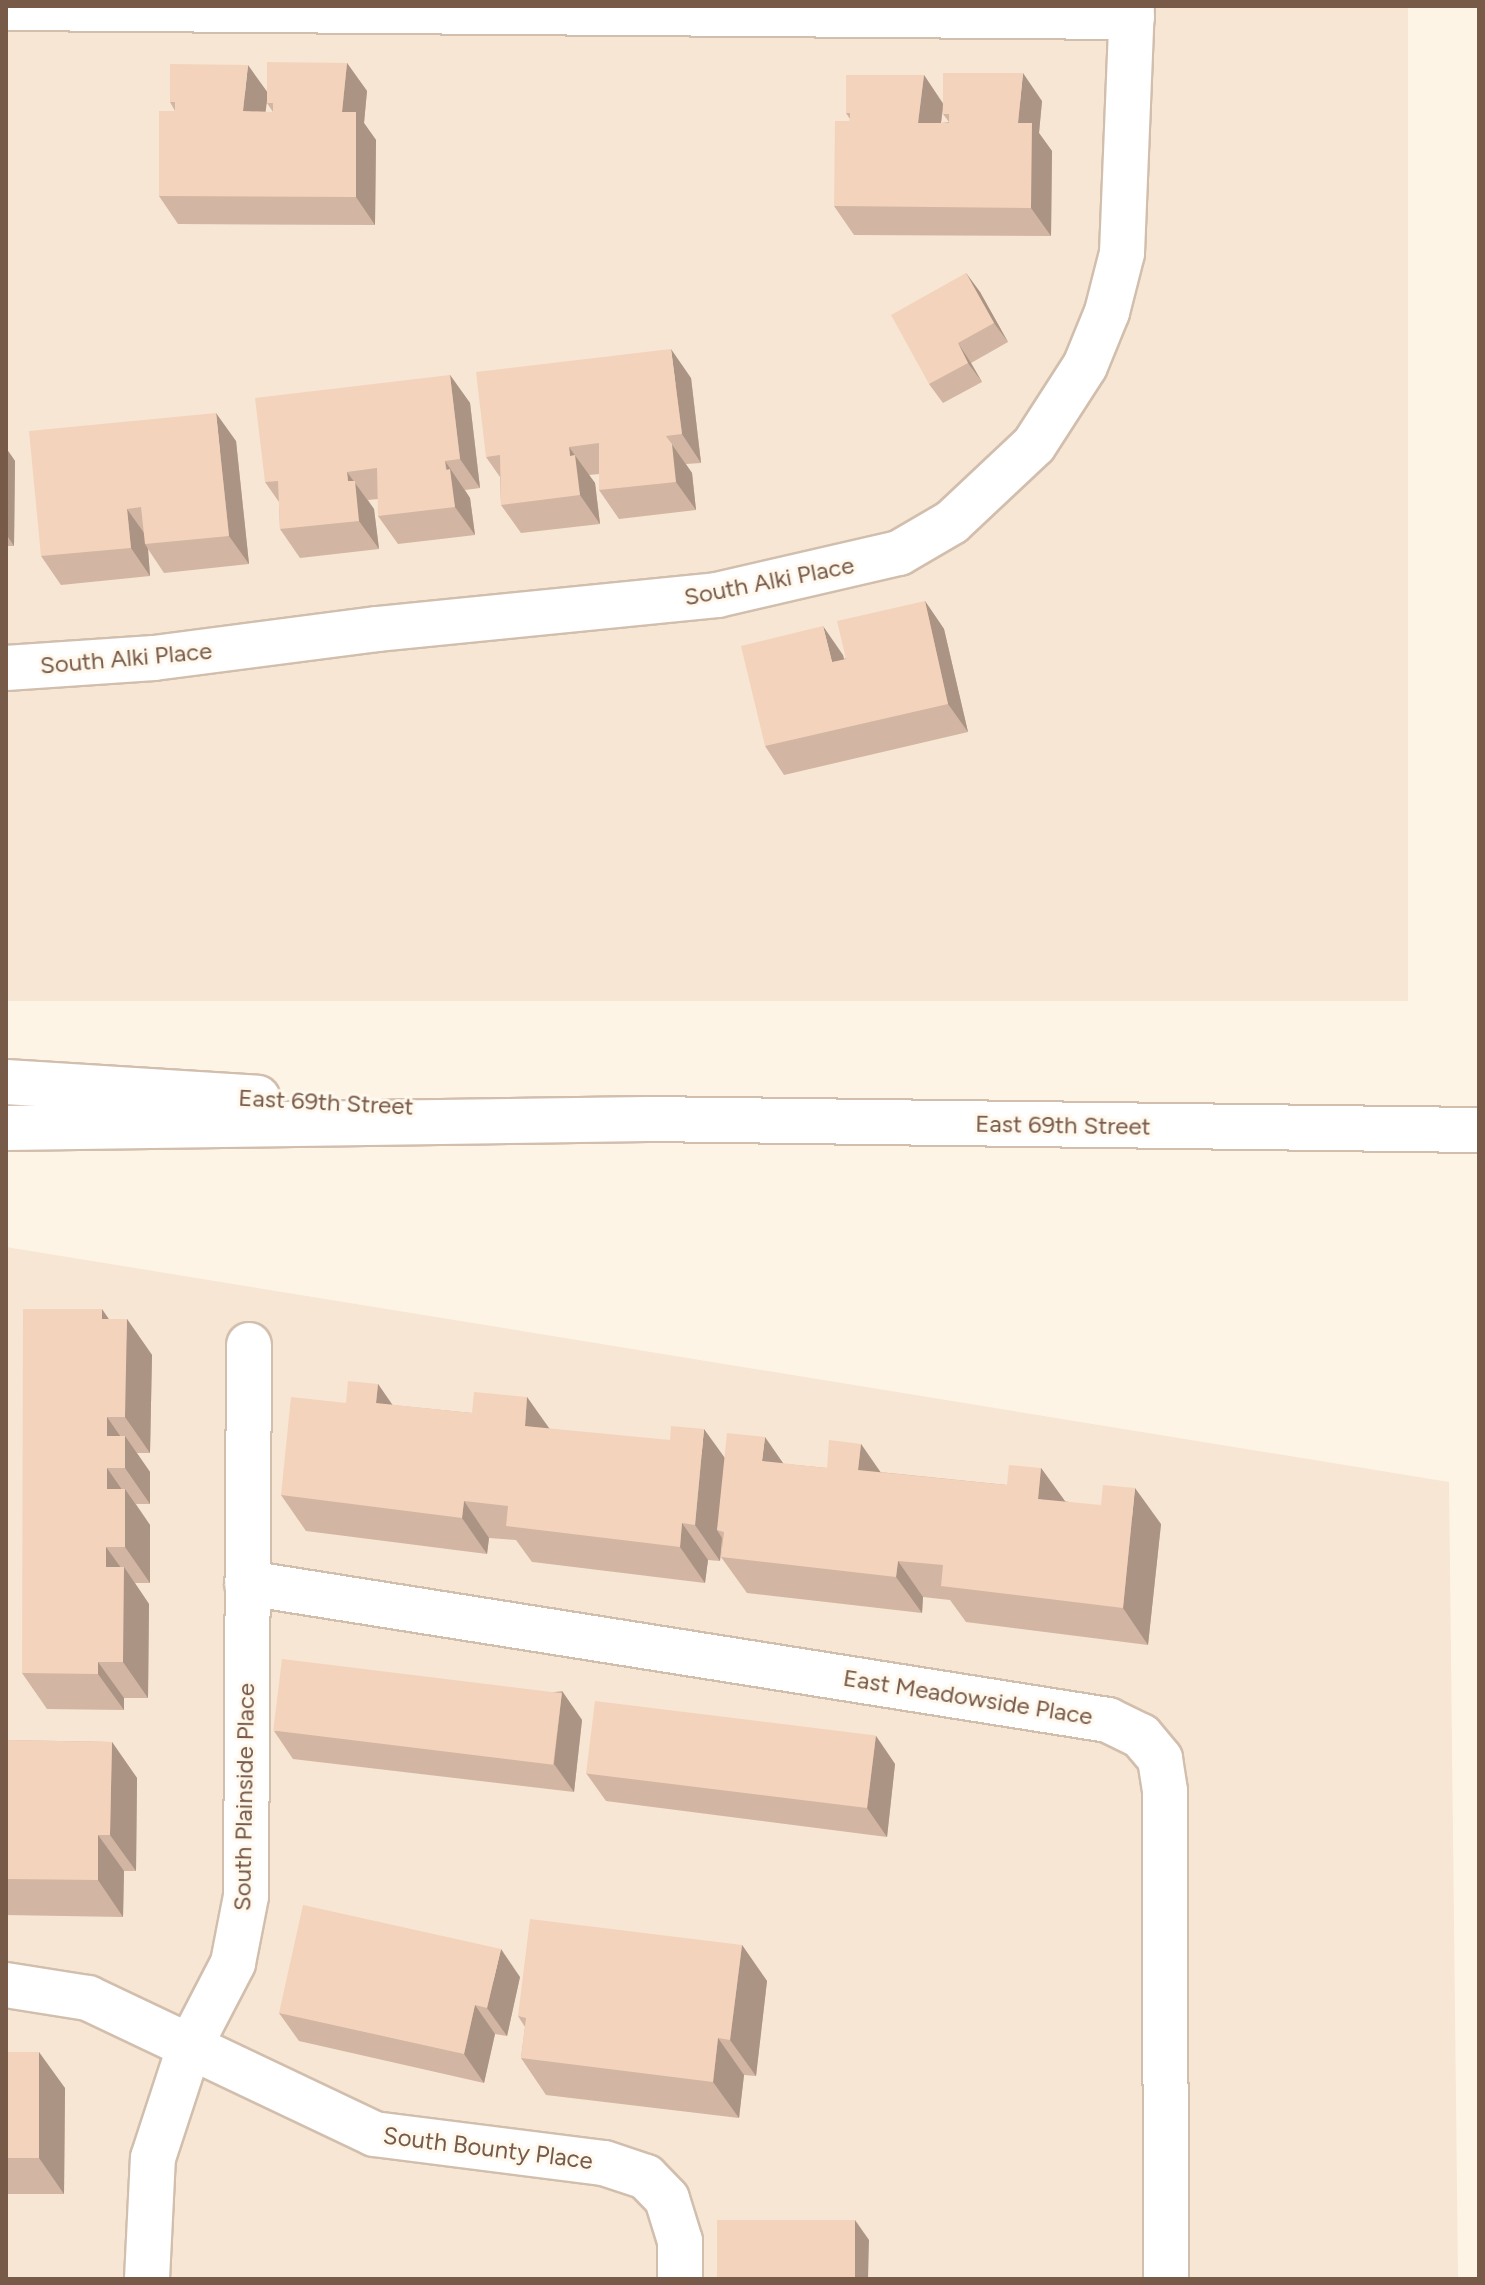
<!DOCTYPE html>
<html>
<head>
<meta charset="utf-8">
<style>
  body { margin:0 }
  #map { position:relative; width:1485px; height:2285px; overflow:hidden; background:#fdf4e5; font-family:Figtree,sans-serif }
  div>[style] { position:absolute }
  .residential>* { inset:0; background:#f6e6d3; transform-origin:0 0 }
  .roads { filter:drop-shadow(2px 0 #d2bead) drop-shadow(-2px 0 #d2bead) drop-shadow(0 2px #d2bead) drop-shadow(0 -2px #d2bead) }
  .minor>* { height:44px; margin:-22px; padding:0 22px; transform-origin:22px; border-radius:22px; background:#fff }
  .secondary>* { height:44px; margin:-22px; padding:0 22px; transform-origin:22px; border-radius:22px; background:#fff }
  .wall>* { inset:0; background:#d2b5a2 }
  .shaded-wall>* { inset:0; background:#ab9484 }
  .building>* { inset:0; background:#f4d3bc; transform-origin:0 0 }
  span { translate:-50% -50%; white-space:nowrap; text-align:center; line-height:1.15; -webkit-text-stroke:6px #fff8ed; paint-order:stroke }
  .street-label { font-size:24px; color:#785a49 }
  .frame { position:absolute; inset:0; border:8px solid #785a49; pointer-events:none }
</style>
</head>
<body>
<div id="map">
  <div class="residential">
    <i style="left:6px;top:6px;width:1402px;height:995px"></i>
    <i style="clip-path:polygon(6px 1247px,1449px 1482px,1458px 2279px,6px 2279px)"></i>
  </div>
  <div class="roads">
    <div class="minor">
      <i style="left:6px;top:8px;width:1126px;rotate:0.46deg"></i>
      <i style="left:6px;top:668px;width:148px;rotate:-3.9deg"></i>
      <i style="left:154px;top:658px;width:226px;rotate:-7.4deg"></i>
      <i style="left:378px;top:629px;width:341px;rotate:-5.7deg"></i>
      <i style="left:717px;top:595px;width:187px;rotate:-13deg"></i>
      <i style="left:899px;top:553px;width:61px;rotate:-30.3deg"></i>
      <i style="left:952px;top:522px;width:112px;rotate:-43.2deg"></i>
      <i style="left:1034px;top:445px;width:94px;rotate:-57.2deg"></i>
      <i style="left:1085px;top:366px;width:58px;rotate:-67.8deg"></i>
      <i style="left:1107px;top:312px;width:61px;rotate:-75.7deg"></i>
      <i style="left:1122px;top:253px;width:247px;rotate:-87.7deg"></i>
      <i style="left:247px;top:1583px;width:872px;rotate:9.04deg"></i>
      <i style="left:1108px;top:1720px;width:37px;rotate:26deg"></i>
      <i style="left:1141px;top:1736px;width:30px;rotate:50deg"></i>
      <i style="left:1160px;top:1759px;width:32px;rotate:81deg"></i>
      <i style="left:1165px;top:1791px;width:488px;rotate:89.9deg"></i>
      <i style="left:6px;top:1985px;width:83px;rotate:9deg"></i>
      <i style="left:88px;top:1998px;width:317px;rotate:25.4deg"></i>
      <i style="left:374px;top:2134px;width:232px;rotate:7.2deg"></i>
      <i style="left:604px;top:2163px;width:44px;rotate:18.4deg"></i>
      <i style="left:646px;top:2177px;width:30px;rotate:46deg"></i>
      <i style="left:667px;top:2199px;width:44px;rotate:72.8deg"></i>
      <i style="left:680px;top:2241px;width:38px;rotate:90deg"></i>
      <i style="left:147px;top:2279px;width:121px;rotate:-87.2deg"></i>
      <i style="left:153px;top:2158px;width:116px;rotate:-71.9deg"></i>
      <i style="left:189px;top:2048px;width:96px;rotate:-62.6deg"></i>
      <i style="left:233px;top:1963px;width:68px;rotate:-79deg"></i>
      <i style="left:246px;top:1896px;width:551px;rotate:-89.69deg"></i>
    </div>
    <div class="secondary">
      <i style="left:6px;top:1082px;width:252px;rotate:3.6deg"></i>
      <i style="left:6px;top:1128px;width:641px;rotate:-0.8deg"></i>
      <i style="left:647px;top:1119px;width:832px;rotate:0.76deg"></i>
    </div>
  </div>
  <div class="wall">
    <i style="clip-path:polygon(evenodd,347px 63px,367px 91px,364px 123px,376px 140px,375px 225px,178px 224px,159px 196px,175px 111px,170px 102px,267px 92px,347px 63px,267px 99px,267px 103px,273px 112px,265px 112px,267px 99px)"></i>
    <i style="clip-path:polygon(evenodd,924px 75px,943px 103px,1042px 101px,1039px 133px,1052px 151px,1051px 236px,854px 235px,834px 206px,850px 119px,846px 113px,924px 75px,943px 110px,943px 114px,949px 122px,941px 123px,943px 110px)"></i>
    <i style="clip-path:polygon(966px 273px,980px 292px,1008px 342px,971px 363px,982px 382px,943px 403px,929px 384px)"></i>
    <i style="clip-path:polygon(450px 375px,470px 403px,480px 488px,465px 490px,470px 498px,475px 535px,398px 544px,378px 516px,378px 499px,368px 500px,374px 509px,379px 549px,300px 558px,280px 529px,279px 502px,265px 482px)"></i>
    <i style="clip-path:polygon(691px 378px,701px 463px,686px 464px,692px 473px,696px 510px,619px 519px,599px 490px,599px 474px,589px 475px,595px 483px,600px 524px,521px 533px,501px 505px,500px 477px,486px 457px)"></i>
    <i style="clip-path:polygon(236px 441px,249px 564px,164px 573px,148px 549px,150px 576px,61px 585px,41px 556px)"></i>
    <i style="clip-path:polygon(6px 448px,15px 461px,14px 546px,6px 546px)"></i>
    <i style="clip-path:polygon(925px 601px,944px 629px,968px 732px,784px 775px,765px 746px,843px 655px,844px 659px)"></i>
    <i style="clip-path:polygon(108px 1319px,127px 1319px,152px 1355px,150px 1453px,137px 1453px,150px 1472px,150px 1504px,136px 1504px,150px 1525px,150px 1583px,135px 1583px,149px 1604px,148px 1698px,124px 1698px,124px 1710px,47px 1709px,22px 1673px)"></i>
    <i style="clip-path:polygon(378px 1384px,392px 1405px,472px 1413px,527px 1397px,550px 1429px,725px 1458px,827px 1468px,861px 1444px,880px 1472px,1007px 1485px,1041px 1468px,1065px 1501px,1161px 1524px,1148px 1645px,966px 1622px,950px 1600px,923px 1597px,922px 1613px,747px 1593px,721px 1557px,722px 1538px,720px 1561px,708px 1560px,705px 1583px,532px 1562px,516px 1540px,489px 1538px,487px 1554px,306px 1531px,281px 1495px,346px 1403px)"></i>
    <i style="clip-path:polygon(562px 1691px,582px 1720px,574px 1792px,293px 1759px,274px 1731px)"></i>
    <i style="clip-path:polygon(876px 1736px,895px 1764px,887px 1837px,606px 1801px,586px 1773px)"></i>
    <i style="clip-path:polygon(6px 1740px,112px 1742px,137px 1778px,136px 1871px,124px 1871px,123px 1917px,6px 1915px)"></i>
    <i style="clip-path:polygon(742px 1945px,767px 1981px,756px 2076px,744px 2075px,739px 2118px,546px 2095px,521px 2058px,525px 2027px,518px 2016px)"></i>
    <i style="clip-path:polygon(520px 1977px,507px 2036px,495px 2034px,484px 2083px,299px 2041px,279px 2013px)"></i>
    <i style="clip-path:polygon(6px 2052px,65px 2088px,64px 2194px,6px 2194px)"></i>
  </div>
  <div class="shaded-wall">
    <i style="clip-path:polygon(347px 63px,367px 91px,364px 123px,376px 140px,375px 225px,356px 197px,342px 112px)"></i>
    <i style="clip-path:polygon(248px 65px,268px 93px,262px 140px,243px 111px)"></i>
    <i style="clip-path:polygon(1023px 73px,1042px 101px,1039px 133px,1052px 151px,1051px 236px,1031px 208px,1018px 123px)"></i>
    <i style="clip-path:polygon(924px 75px,943px 104px,938px 151px,918px 123px)"></i>
    <i style="clip-path:polygon(966px 273px,980px 292px,1008px 342px,994px 323px)"></i>
    <i style="clip-path:polygon(958px 343px,971px 363px,982px 382px,968px 363px)"></i>
    <i style="clip-path:polygon(671px 349px,691px 378px,701px 463px,682px 434px)"></i>
    <i style="clip-path:polygon(450px 375px,470px 403px,480px 488px,460px 459px)"></i>
    <i style="clip-path:polygon(216px 413px,236px 441px,249px 564px,229px 536px)"></i>
    <i style="clip-path:polygon(666px 436px,692px 473px,696px 510px,676px 482px)"></i>
    <i style="clip-path:polygon(569px 447px,595px 483px,600px 524px,580px 495px,570px 456px)"></i>
    <i style="clip-path:polygon(6px 448px,15px 461px,14px 546px,6px 534px)"></i>
    <i style="clip-path:polygon(445px 461px,470px 498px,475px 535px,455px 507px)"></i>
    <i style="clip-path:polygon(347px 472px,374px 509px,379px 549px,359px 521px,348px 481px)"></i>
    <i style="clip-path:polygon(127px 509px,147px 537px,145px 544px,148px 549px,150px 576px,131px 548px)"></i>
    <i style="clip-path:polygon(925px 601px,944px 629px,968px 732px,948px 704px)"></i>
    <i style="clip-path:polygon(823px 626px,843px 655px,852px 690px,832px 662px)"></i>
    <i style="clip-path:polygon(102px 1309px,126px 1344px,127px 1319px,152px 1355px,150px 1453px,125px 1417px,102px 1319px)"></i>
    <i style="clip-path:polygon(378px 1384px,403px 1420px,376px 1403px)"></i>
    <i style="clip-path:polygon(527px 1397px,553px 1434px,525px 1426px)"></i>
    <i style="clip-path:polygon(107px 1417px,125px 1443px,125px 1436px,150px 1472px,150px 1504px,125px 1468px,107px 1436px)"></i>
    <i style="clip-path:polygon(704px 1429px,730px 1465px,717px 1530px,722px 1538px,720px 1561px,695px 1525px)"></i>
    <i style="clip-path:polygon(765px 1437px,790px 1473px,762px 1461px)"></i>
    <i style="clip-path:polygon(861px 1444px,886px 1480px,858px 1470px)"></i>
    <i style="clip-path:polygon(107px 1468px,125px 1494px,125px 1489px,150px 1525px,150px 1583px,125px 1547px,107px 1489px)"></i>
    <i style="clip-path:polygon(1041px 1468px,1067px 1504px,1038px 1499px)"></i>
    <i style="clip-path:polygon(1135px 1488px,1161px 1524px,1148px 1645px,1123px 1608px)"></i>
    <i style="clip-path:polygon(464px 1501px,489px 1538px,487px 1554px,462px 1518px)"></i>
    <i style="clip-path:polygon(682px 1523px,708px 1560px,705px 1583px,680px 1547px)"></i>
    <i style="clip-path:polygon(106px 1547px,124px 1572px,124px 1567px,149px 1604px,148px 1698px,123px 1662px,106px 1567px)"></i>
    <i style="clip-path:polygon(898px 1561px,923px 1597px,922px 1613px,896px 1577px)"></i>
    <i style="clip-path:polygon(98px 1662px,124px 1698px,124px 1710px,98px 1674px)"></i>
    <i style="clip-path:polygon(562px 1691px,582px 1720px,574px 1792px,554px 1764px)"></i>
    <i style="clip-path:polygon(876px 1736px,895px 1764px,887px 1837px,867px 1808px)"></i>
    <i style="clip-path:polygon(112px 1742px,137px 1778px,136px 1871px,110px 1835px)"></i>
    <i style="clip-path:polygon(98px 1835px,124px 1871px,123px 1917px,98px 1880px)"></i>
    <i style="clip-path:polygon(742px 1945px,767px 1981px,756px 2076px,730px 2040px)"></i>
    <i style="clip-path:polygon(501px 1949px,520px 1977px,507px 2036px,487px 2008px)"></i>
    <i style="clip-path:polygon(475px 2005px,495px 2034px,484px 2083px,464px 2054px)"></i>
    <i style="clip-path:polygon(718px 2038px,744px 2075px,739px 2118px,713px 2082px)"></i>
    <i style="clip-path:polygon(39px 2052px,65px 2088px,64px 2194px,39px 2158px)"></i>
    <i style="clip-path:polygon(855px 2220px,869px 2240px,868px 2279px,855px 2279px)"></i>
  </div>
  <div class="building">
    <i style="clip-path:polygon(267px 62px,347px 63px,342px 112px,356px 112px,356px 197px,159px 196px,159px 111px,175px 111px,175px 102px,170px 102px,170px 64px,248px 65px,243px 111px,273px 112px,273px 103px,267px 103px)"></i>
    <i style="clip-path:polygon(943px 73px,1023px 73px,1018px 123px,1032px 123px,1031px 208px,834px 206px,835px 121px,850px 121px,850px 113px,846px 113px,846px 75px,924px 75px,918px 123px,949px 123px,949px 114px,943px 114px)"></i>
    <i style="clip-path:polygon(966px 273px,994px 323px,958px 343px,968px 363px,929px 384px,891px 315px)"></i>
    <i style="clip-path:polygon(671px 349px,682px 434px,666px 436px,672px 444px,676px 482px,599px 490px,599px 443px,569px 447px,570px 456px,575px 455px,580px 495px,501px 505px,500px 455px,486px 457px,476px 372px)"></i>
    <i style="clip-path:polygon(450px 375px,460px 459px,445px 461px,446px 470px,450px 469px,455px 507px,378px 516px,377px 468px,347px 472px,348px 481px,355px 481px,359px 521px,280px 529px,278px 481px,265px 482px,255px 398px)"></i>
    <i style="clip-path:polygon(216px 413px,229px 536px,145px 544px,141px 507px,127px 509px,131px 548px,41px 556px,29px 431px)"></i>
    <i style="clip-path:polygon(925px 601px,948px 704px,765px 746px,741px 646px,823px 626px,832px 662px,846px 659px,837px 621px)"></i>
    <i style="clip-path:polygon(23px 1309px,102px 1309px,102px 1319px,127px 1319px,125px 1417px,107px 1417px,107px 1436px,125px 1436px,125px 1468px,107px 1468px,107px 1489px,125px 1489px,125px 1547px,106px 1547px,106px 1567px,124px 1567px,123px 1662px,98px 1662px,98px 1674px,22px 1673px)"></i>
    <i style="clip-path:polygon(348px 1381px,378px 1384px,376px 1403px,472px 1413px,474px 1392px,527px 1397px,525px 1426px,670px 1440px,671px 1426px,704px 1429px,695px 1525px,682px 1523px,680px 1547px,506px 1526px,508px 1506px,464px 1501px,462px 1518px,281px 1495px,291px 1397px,346px 1403px)"></i>
    <i style="clip-path:polygon(727px 1433px,765px 1437px,762px 1461px,827px 1468px,829px 1440px,861px 1444px,858px 1470px,1007px 1485px,1009px 1465px,1041px 1468px,1038px 1499px,1101px 1505px,1103px 1485px,1135px 1488px,1123px 1608px,941px 1586px,943px 1565px,898px 1561px,896px 1577px,721px 1557px,724px 1532px,717px 1530px)"></i>
    <i style="left:282px;top:1659px;width:282px;height:72px;rotate:7deg"></i>
    <i style="left:595px;top:1701px;width:283px;height:73px;rotate:7deg"></i>
    <i style="clip-path:polygon(6px 1740px,112px 1742px,110px 1835px,98px 1835px,98px 1880px,6px 1879px)"></i>
    <i style="clip-path:polygon(303px 1905px,501px 1949px,487px 2008px,475px 2005px,464px 2054px,279px 2013px)"></i>
    <i style="clip-path:polygon(530px 1919px,742px 1945px,730px 2040px,718px 2038px,713px 2082px,521px 2058px,526px 2018px,518px 2016px)"></i>
    <i style="left:6px;top:2052px;width:33px;height:106px"></i>
    <i style="left:855px;top:2220px;width:59px;height:138px;rotate:90deg"></i>
  </div>
  <div class="street-label">
    <span style="left:769px;top:581px;rotate:-11deg">South Alki Place</span>
    <span style="left:126px;top:658px;rotate:-5deg">South Alki Place</span>
    <span style="left:326px;top:1102px;rotate:3deg">East 69th Street</span>
    <span style="left:1063px;top:1125px;rotate:1deg">East 69th Street</span>
    <span style="left:968px;top:1697px;rotate:9deg">East Meadowside Place</span>
    <span style="left:244px;top:1797px;rotate:-89deg">South Plainside Place</span>
    <span style="left:488px;top:2148px;rotate:7deg">South Bounty Place</span>
  </div>
  <div class="frame"></div>
</div>
</body>
</html>
